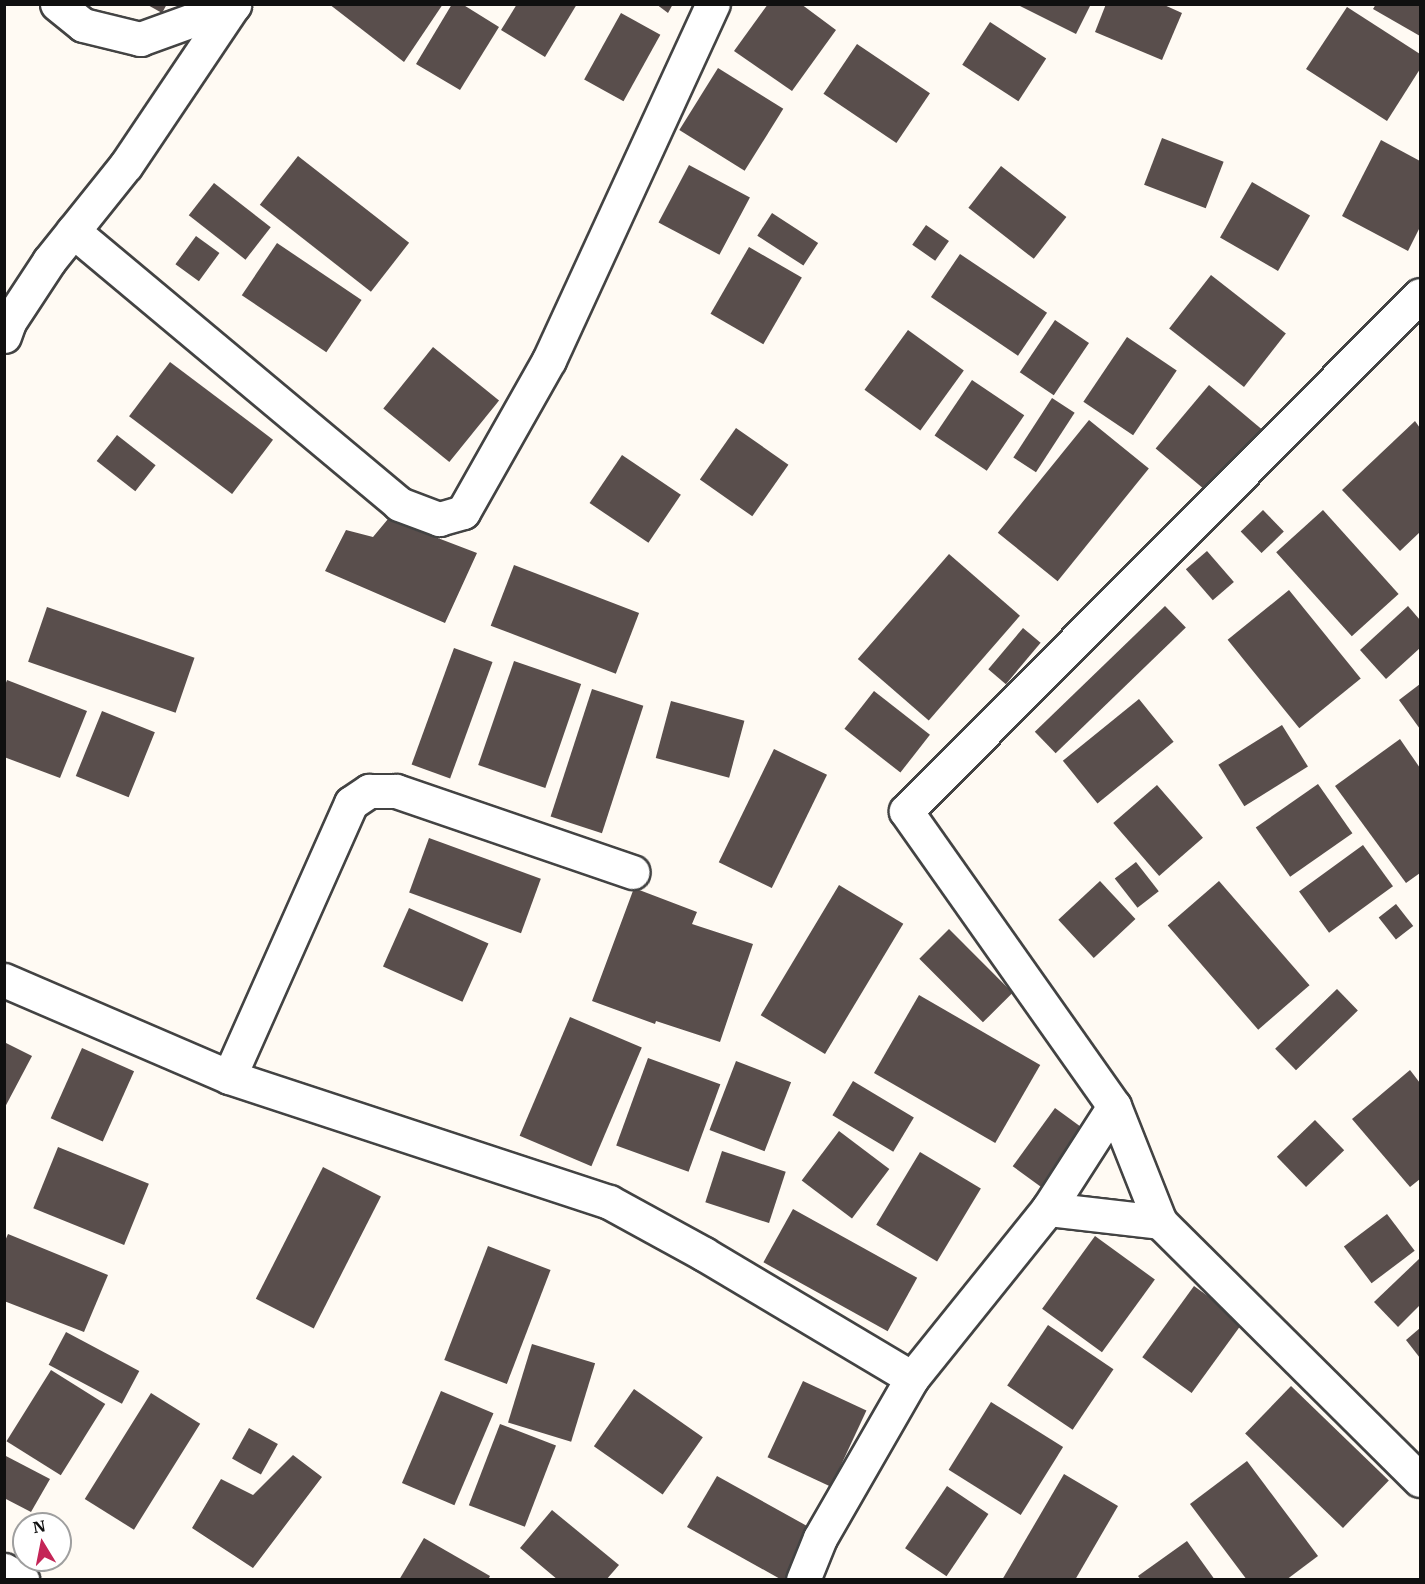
<!DOCTYPE html>
<html>
<head>
<meta charset="utf-8">
<style>
  body { margin:0 }
  #map { position:relative; width:1425px; height:1584px; overflow:hidden; background:#fffaf3; font-family:"IBM Plex Serif",serif }
  div>[style] { position:absolute }
  .building>* { inset:0; background:#594e4c; transform-origin:0 0 }
  .roads { filter:drop-shadow(2px 0 #434343) drop-shadow(-2px 0 #434343) drop-shadow(0 2px #434343) drop-shadow(0 -2px #434343) }
  .minor>* { height:33px; margin:-16.5px; padding:0 16.5px; transform-origin:16.5px; border-radius:16.5px; background:#fff }
  span { translate:-50% -50%; white-space:nowrap; text-align:center; line-height:1.15; -webkit-text-stroke:6px #fff; paint-order:stroke }
  .frame { position:absolute; inset:0; border:6px solid #101010; pointer-events:none }
  .north { position:absolute; left:12px; top:1512px; width:60px; height:60px; box-sizing:border-box; background:#fff; border:2px solid #9f9f9f; border-radius:50%; rotate:350deg; font-size:16px; font-weight:700; line-height:24px; text-align:center; color:#101010 }
  .north::after { content:''; display:block; margin:auto; width:21px; height:27px; background:#c42557; clip-path:polygon(50% 0,100% 100%,50% 72%,0 100%) }
</style>
</head>
<body>
<div id="map">
  <div class="building">
    <i style="clip-path:polygon(146px 4px,167px 4px,162px 13px)"></i>
    <i style="clip-path:polygon(329px 4px,443px 4px,404px 62px)"></i>
    <i style="clip-path:polygon(452px 4px,462px 4px,499px 27px,460px 90px,416px 64px)"></i>
    <i style="clip-path:polygon(517px 4px,577px 4px,545px 57px,501px 30px)"></i>
    <i style="clip-path:polygon(656px 4px,673px 4px,668px 13px)"></i>
    <i style="clip-path:polygon(768px 4px,801px 4px,836px 30px,792px 91px,734px 51px)"></i>
    <i style="clip-path:polygon(1016px 4px,1091px 4px,1076px 34px)"></i>
    <i style="clip-path:polygon(1106px 4px,1162px 4px,1182px 13px,1162px 60px,1095px 32px)"></i>
    <i style="clip-path:polygon(1376px 4px,1420px 4px,1420px 36px,1373px 9px)"></i>
    <i style="clip-path:polygon(1347px 7px,1420px 54px,1420px 69px,1387px 121px,1306px 69px)"></i>
    <i style="left:621px;top:13px;width:45px;height:76px;rotate:29deg"></i>
    <i style="left:990px;top:22px;width:67px;height:51px;rotate:33deg"></i>
    <i style="left:857px;top:44px;width:88px;height:60px;rotate:34deg"></i>
    <i style="left:718px;top:68px;width:77px;height:73px;rotate:32deg"></i>
    <i style="left:1162px;top:138px;width:66px;height:50px;rotate:21deg"></i>
    <i style="clip-path:polygon(1381px 140px,1420px 161px,1420px 227px,1408px 251px,1342px 216px)"></i>
    <i style="left:298px;top:156px;width:141px;height:62px;rotate:38deg"></i>
    <i style="left:689px;top:165px;width:69px;height:65px;rotate:28deg"></i>
    <i style="left:1001px;top:166px;width:83px;height:53px;rotate:38deg"></i>
    <i style="left:1252px;top:182px;width:67px;height:64px;rotate:30deg"></i>
    <i style="left:214px;top:183px;width:72px;height:41px;rotate:38deg"></i>
    <i style="left:772px;top:213px;width:55px;height:27px;rotate:33deg"></i>
    <i style="left:926px;top:225px;width:28px;height:24px;rotate:35deg"></i>
    <i style="left:196px;top:236px;width:29px;height:35px;rotate:36deg"></i>
    <i style="left:277px;top:243px;width:102px;height:63px;rotate:34deg"></i>
    <i style="left:749px;top:247px;width:61px;height:77px;rotate:30deg"></i>
    <i style="left:960px;top:254px;width:105px;height:52px;rotate:34deg"></i>
    <i style="left:1211px;top:275px;width:95px;height:68px;rotate:38deg"></i>
    <i style="left:1055px;top:320px;width:41px;height:63px;rotate:34deg"></i>
    <i style="left:908px;top:330px;width:69px;height:74px;rotate:36deg"></i>
    <i style="left:1127px;top:337px;width:60px;height:78px;rotate:34deg"></i>
    <i style="left:433px;top:347px;width:85px;height:79px;rotate:39deg"></i>
    <i style="left:170px;top:362px;width:129px;height:68px;rotate:37deg"></i>
    <i style="left:972px;top:380px;width:63px;height:67px;rotate:34deg"></i>
    <i style="left:1209px;top:385px;width:70px;height:83px;rotate:40deg"></i>
    <i style="left:1052px;top:398px;width:27px;height:71px;rotate:33deg"></i>
    <i style="left:1089px;top:420px;width:77px;height:145px;rotate:39deg"></i>
    <i style="clip-path:polygon(1415px 421px,1420px 428px,1420px 532px,1400px 551px,1342px 490px)"></i>
    <i style="left:736px;top:428px;width:64px;height:63px;rotate:35deg"></i>
    <i style="left:117px;top:435px;width:49px;height:33px;rotate:38deg"></i>
    <i style="left:622px;top:455px;width:71px;height:58px;rotate:34deg"></i>
    <i style="left:1263px;top:510px;width:30px;height:31px;rotate:46deg"></i>
    <i style="left:1323px;top:510px;width:113px;height:63px;rotate:48deg"></i>
    <i style="clip-path:polygon(388px 519px,477px 553px,445px 623px,325px 571px,346px 530px,373px 537px)"></i>
    <i style="left:1207px;top:551px;width:41px;height:28px;rotate:49deg"></i>
    <i style="left:949px;top:554px;width:94px;height:139px;rotate:41deg"></i>
    <i style="left:514px;top:565px;width:134px;height:65px;rotate:21deg"></i>
    <i style="left:1289px;top:590px;width:114px;height:79px;rotate:51deg"></i>
    <i style="left:1165px;top:606px;width:30px;height:181px;rotate:46deg"></i>
    <i style="clip-path:polygon(1408px 606px,1420px 620px,1420px 648px,1386px 679px,1360px 650px)"></i>
    <i style="left:47px;top:607px;width:156px;height:58px;rotate:19deg"></i>
    <i style="left:1023px;top:628px;width:23px;height:54px;rotate:40deg"></i>
    <i style="left:454px;top:648px;width:41px;height:124px;rotate:20deg"></i>
    <i style="left:514px;top:661px;width:71px;height:110px;rotate:19deg"></i>
    <i style="clip-path:polygon(7px 680px,87px 711px,60px 778px,4px 757px,4px 688px)"></i>
    <i style="clip-path:polygon(1420px 684px,1420px 729px,1399px 700px)"></i>
    <i style="left:592px;top:689px;width:54px;height:134px;rotate:18deg"></i>
    <i style="left:874px;top:691px;width:71px;height:48px;rotate:38deg"></i>
    <i style="left:1139px;top:699px;width:55px;height:98px;rotate:51deg"></i>
    <i style="left:671px;top:701px;width:76px;height:59px;rotate:15deg"></i>
    <i style="left:102px;top:711px;width:57px;height:70px;rotate:22deg"></i>
    <i style="left:1282px;top:725px;width:49px;height:75px;rotate:58deg"></i>
    <i style="clip-path:polygon(1400px 739px,1420px 768px,1420px 873px,1406px 883px,1335px 786px)"></i>
    <i style="left:774px;top:749px;width:59px;height:126px;rotate:26deg"></i>
    <i style="left:1318px;top:784px;width:60px;height:76px;rotate:55deg"></i>
    <i style="left:1157px;top:785px;width:70px;height:58px;rotate:49deg"></i>
    <i style="left:429px;top:838px;width:119px;height:58px;rotate:20deg"></i>
    <i style="left:1363px;top:845px;width:51px;height:79px;rotate:54deg"></i>
    <i style="left:1136px;top:862px;width:37px;height:27px;rotate:52deg"></i>
    <i style="left:1100px;top:881px;width:52px;height:57px;rotate:47deg"></i>
    <i style="left:1219px;top:881px;width:138px;height:68px;rotate:49deg"></i>
    <i style="left:839px;top:885px;width:75px;height:152px;rotate:31deg"></i>
    <i style="clip-path:polygon(634px 888px,697px 912px,692px 924px,753px 944px,720px 1042px,656px 1021px,655px 1024px,592px 1001px)"></i>
    <i style="left:1396px;top:904px;width:28px;height:22px;rotate:52deg"></i>
    <i style="left:409px;top:908px;width:87px;height:64px;rotate:24deg"></i>
    <i style="left:949px;top:929px;width:90px;height:42px;rotate:45deg"></i>
    <i style="left:1337px;top:989px;width:30px;height:86px;rotate:46deg"></i>
    <i style="left:919px;top:995px;width:140px;height:90px;rotate:30deg"></i>
    <i style="left:570px;top:1017px;width:78px;height:129px;rotate:23deg"></i>
    <i style="clip-path:polygon(4px 1042px,32px 1056px,4px 1109px)"></i>
    <i style="left:82px;top:1048px;width:57px;height:77px;rotate:24deg"></i>
    <i style="left:648px;top:1058px;width:77px;height:93px;rotate:20deg"></i>
    <i style="left:736px;top:1061px;width:59px;height:74px;rotate:21deg"></i>
    <i style="clip-path:polygon(1410px 1070px,1420px 1083px,1420px 1179px,1410px 1187px,1352px 1119px)"></i>
    <i style="left:853px;top:1081px;width:71px;height:40px;rotate:31deg"></i>
    <i style="left:1055px;top:1108px;width:42px;height:72px;rotate:36deg"></i>
    <i style="left:1315px;top:1120px;width:42px;height:53px;rotate:46deg"></i>
    <i style="left:839px;top:1131px;width:63px;height:62px;rotate:37deg"></i>
    <i style="left:58px;top:1147px;width:98px;height:66px;rotate:22deg"></i>
    <i style="left:722px;top:1151px;width:67px;height:54px;rotate:18deg"></i>
    <i style="left:920px;top:1152px;width:71px;height:85px;rotate:31deg"></i>
    <i style="left:323px;top:1167px;width:65px;height:148px;rotate:27deg"></i>
    <i style="left:793px;top:1209px;width:142px;height:61px;rotate:29deg"></i>
    <i style="left:1387px;top:1214px;width:46px;height:54px;rotate:53deg"></i>
    <i style="clip-path:polygon(8px 1234px,108px 1275px,84px 1332px,4px 1301px,4px 1243px)"></i>
    <i style="left:1095px;top:1236px;width:74px;height:90px;rotate:36deg"></i>
    <i style="left:488px;top:1246px;width:67px;height:122px;rotate:21deg"></i>
    <i style="clip-path:polygon(1419px 1259px,1420px 1305px,1398px 1327px,1374px 1302px)"></i>
    <i style="left:1194px;top:1286px;width:61px;height:88px;rotate:36deg"></i>
    <i style="left:1048px;top:1325px;width:79px;height:73px;rotate:34deg"></i>
    <i style="clip-path:polygon(1420px 1328px,1420px 1358px,1406px 1340px)"></i>
    <i style="left:66px;top:1332px;width:83px;height:37px;rotate:28deg"></i>
    <i style="left:532px;top:1344px;width:66px;height:82px;rotate:17deg"></i>
    <i style="left:51px;top:1370px;width:64px;height:84px;rotate:32deg"></i>
    <i style="left:803px;top:1381px;width:70px;height:84px;rotate:25deg"></i>
    <i style="left:1291px;top:1386px;width:136px;height:66px;rotate:44deg"></i>
    <i style="left:634px;top:1389px;width:84px;height:70px;rotate:35deg"></i>
    <i style="left:441px;top:1391px;width:57px;height:100px;rotate:23deg"></i>
    <i style="left:151px;top:1393px;width:58px;height:125px;rotate:32deg"></i>
    <i style="left:991px;top:1402px;width:85px;height:80px;rotate:32deg"></i>
    <i style="left:500px;top:1424px;width:60px;height:87px;rotate:21deg"></i>
    <i style="left:249px;top:1428px;width:33px;height:35px;rotate:29deg"></i>
    <i style="clip-path:polygon(4px 1455px,50px 1479px,31px 1512px,4px 1498px)"></i>
    <i style="clip-path:polygon(293px 1455px,322px 1477px,253px 1568px,192px 1528px,221px 1479px,253px 1495px)"></i>
    <i style="clip-path:polygon(1247px 1461px,1318px 1556px,1286px 1580px,1247px 1580px,1190px 1504px)"></i>
    <i style="clip-path:polygon(1064px 1474px,1118px 1506px,1075px 1580px,1002px 1580px)"></i>
    <i style="clip-path:polygon(717px 1476px,816px 1531px,787px 1580px,782px 1580px,687px 1527px)"></i>
    <i style="left:947px;top:1486px;width:50px;height:75px;rotate:34deg"></i>
    <i style="clip-path:polygon(552px 1510px,619px 1565px,606px 1580px,558px 1580px,520px 1548px)"></i>
    <i style="clip-path:polygon(424px 1538px,490px 1576px,488px 1580px,399px 1580px)"></i>
    <i style="clip-path:polygon(1187px 1541px,1215px 1580px,1141px 1580px,1138px 1576px)"></i>
  </div>
  <div class="roads">
    <div class="minor">
      <i style="left:57px;top:4px;width:33px;rotate:39deg"></i>
      <i style="left:83px;top:25px;width:59px;rotate:13.8deg"></i>
      <i style="left:140px;top:39px;width:100px;rotate:-19.9deg"></i>
      <i style="left:73px;top:231px;width:425px;rotate:39.9deg"></i>
      <i style="left:399px;top:504px;width:43px;rotate:20.6deg"></i>
      <i style="left:439px;top:519px;width:25px;rotate:-16deg"></i>
      <i style="left:463px;top:512px;width:175px;rotate:-60.5deg"></i>
      <i style="left:549px;top:360px;width:392px;rotate:-65.3deg"></i>
      <i style="left:4px;top:336px;width:15px;rotate:-70deg"></i>
      <i style="left:9px;top:322px;width:73px;rotate:-56.7deg"></i>
      <i style="left:49px;top:261px;width:123px;rotate:-51.3deg"></i>
      <i style="left:126px;top:165px;width:194px;rotate:-56.1deg"></i>
      <i style="left:4px;top:980px;width:245px;rotate:23.3deg"></i>
      <i style="left:229px;top:1077px;width:400px;rotate:18.2deg"></i>
      <i style="left:609px;top:1202px;width:108px;rotate:28.7deg"></i>
      <i style="left:704px;top:1254px;width:242px;rotate:30.8deg"></i>
      <i style="left:229px;top:1077px;width:300px;rotate:-66deg"></i>
      <i style="left:351px;top:803px;width:22px;rotate:-34deg"></i>
      <i style="left:369px;top:791px;width:27px"></i>
      <i style="left:396px;top:791px;width:250px;rotate:18.9deg"></i>
      <i style="left:1048px;top:1209px;width:122px;rotate:-57.3deg"></i>
      <i style="left:1160px;top:1222px;width:125px;rotate:-111.6deg"></i>
      <i style="left:1114px;top:1106px;width:361px;rotate:-125.2deg"></i>
      <i style="left:906px;top:811px;width:728px;rotate:-45.11deg"></i>
      <i style="left:4px;top:1570px;width:21px;rotate:29deg"></i>
      <i style="left:803px;top:1580px;width:45px;rotate:-68deg"></i>
      <i style="left:820px;top:1538px;width:185px;rotate:-60.1deg"></i>
      <i style="left:912px;top:1378px;width:217px;rotate:-51.2deg"></i>
      <i style="left:1048px;top:1209px;width:113px;rotate:6.6deg"></i>
      <i style="left:1160px;top:1222px;width:366px;rotate:44.8deg"></i>
    </div>
  </div>
  <div class="frame"></div>
  <div class="north">N</div>
</div>
</body>
</html>
